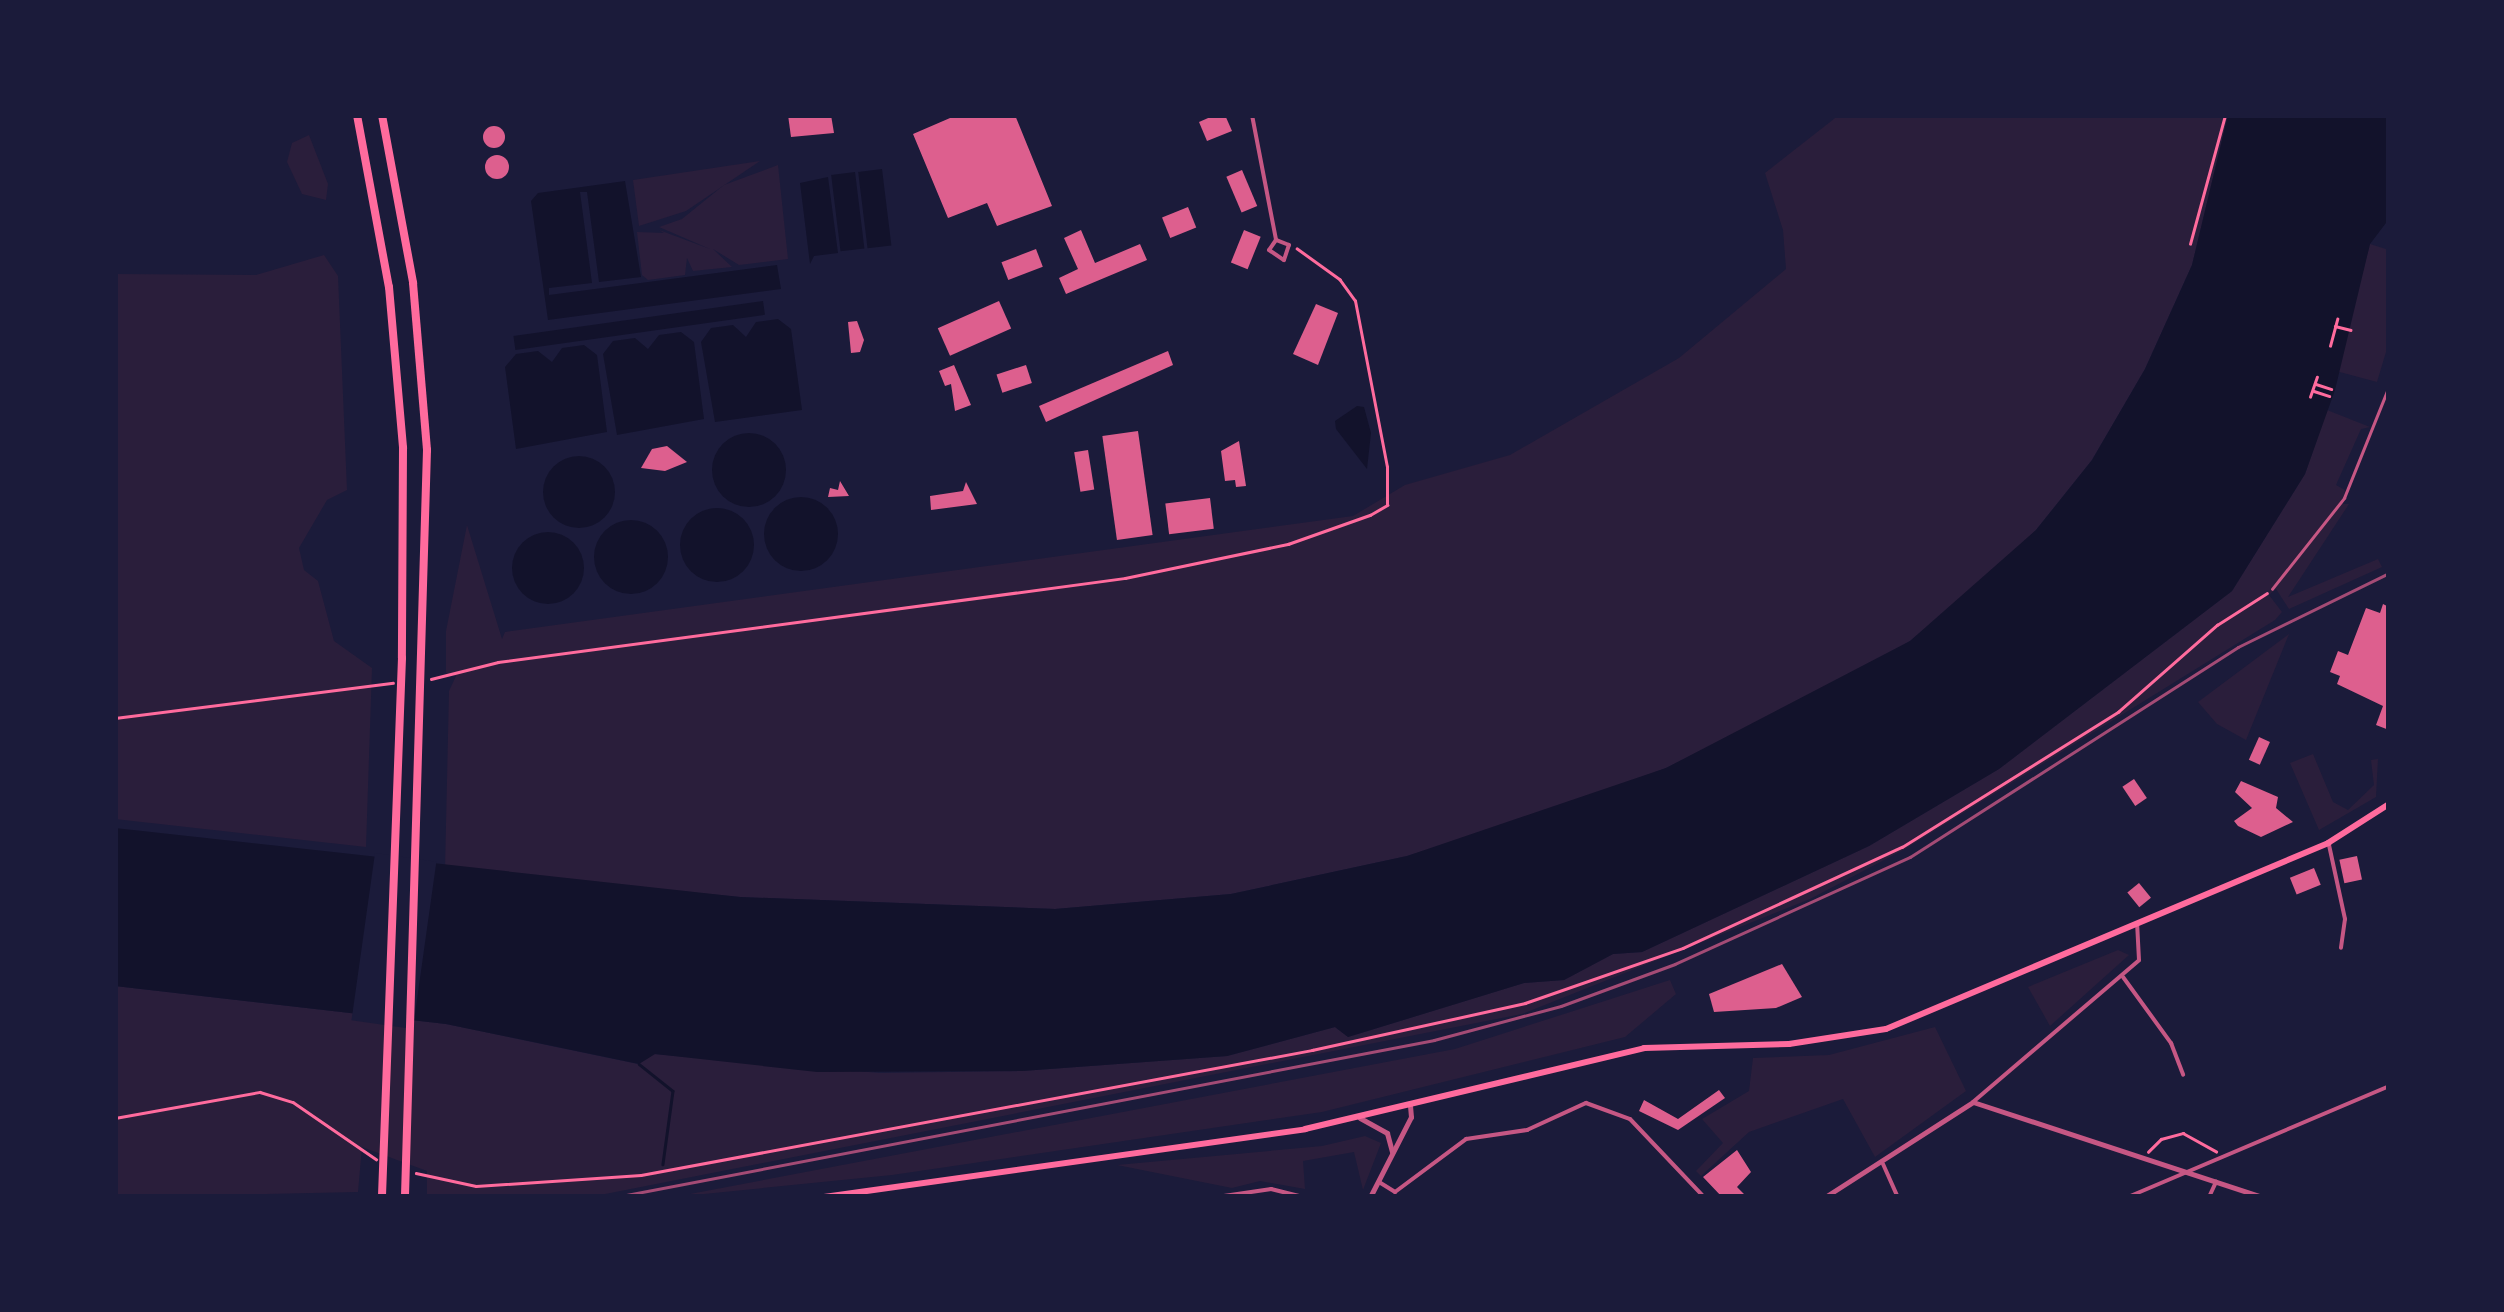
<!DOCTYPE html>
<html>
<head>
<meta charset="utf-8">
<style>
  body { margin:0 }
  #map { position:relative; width:2504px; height:1312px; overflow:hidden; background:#1b1b3a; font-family:"Golos Text",sans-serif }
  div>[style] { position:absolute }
  .green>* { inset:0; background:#2a1e3b }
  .water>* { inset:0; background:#12122b; transform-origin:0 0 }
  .round { border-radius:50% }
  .pier>* { inset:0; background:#1b1b3a; transform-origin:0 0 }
  .stream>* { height:2.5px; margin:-1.25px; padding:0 1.25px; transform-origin:1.25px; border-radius:1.25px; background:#12122b }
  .building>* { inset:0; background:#dd5f8e; transform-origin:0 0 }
  .path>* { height:2.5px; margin:-1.25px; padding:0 1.25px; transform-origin:1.25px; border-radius:1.25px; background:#ff6b9d }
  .service>* { height:2.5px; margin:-1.25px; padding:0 1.25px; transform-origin:1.25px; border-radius:1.25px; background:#c65784 }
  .minor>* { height:4px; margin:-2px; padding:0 2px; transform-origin:2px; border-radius:2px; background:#c65784 }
  .tertiary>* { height:5px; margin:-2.5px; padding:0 2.5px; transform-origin:2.5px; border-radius:2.5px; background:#c65784 }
  .primary>* { height:6px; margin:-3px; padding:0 3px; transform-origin:3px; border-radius:3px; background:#ff6b9d }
  .motorway>* { height:8px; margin:-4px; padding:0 4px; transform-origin:4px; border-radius:4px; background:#ff6b9d }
  .rail>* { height:2.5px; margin:-1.25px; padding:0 1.25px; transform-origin:1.25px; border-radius:1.25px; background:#a44b75 }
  span { translate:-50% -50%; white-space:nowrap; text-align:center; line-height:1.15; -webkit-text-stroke:8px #1b1b3a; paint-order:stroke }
  .frame { position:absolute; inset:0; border:118px solid #1b1b3a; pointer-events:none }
</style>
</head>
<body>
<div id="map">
  <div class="green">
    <i style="clip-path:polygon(1839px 115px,2228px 115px,2192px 265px,2145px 369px,2092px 460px,2036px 530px,1967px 595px,1910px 641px,1845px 680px,1666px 768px,1537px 816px,1407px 856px,1231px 894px,1055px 909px,740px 897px,445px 869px,449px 691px,456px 676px,446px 673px,446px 631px,467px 525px,502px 639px,505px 632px,1353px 516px,1405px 485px,1510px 455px,1679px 358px,1786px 269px,1783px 230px,1765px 173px)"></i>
    <i style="clip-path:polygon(309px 135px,328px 184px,326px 200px,302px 194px,287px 162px,292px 143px)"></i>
    <i style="clip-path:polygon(760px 161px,686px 211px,639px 226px,633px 180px)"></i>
    <i style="clip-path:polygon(778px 165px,788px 259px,739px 265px,713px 249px,732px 267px,693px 271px,687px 258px,685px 275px,648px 280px,642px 275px,637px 232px,664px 233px,659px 230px,710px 249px,659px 227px,682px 219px,724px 185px)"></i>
    <i style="clip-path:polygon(2370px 244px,2389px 250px,2389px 342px,2377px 382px,2336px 371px)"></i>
    <i style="clip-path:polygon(324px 255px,338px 276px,347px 490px,327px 500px,299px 548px,304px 570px,318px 581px,334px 641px,372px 668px,366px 847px,115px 819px,115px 274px,256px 275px)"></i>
    <i style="clip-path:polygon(2327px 410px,2370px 427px,2361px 429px,2336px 485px,2345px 490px,2343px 504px,2349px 504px,2288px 597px,2378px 559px,2382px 567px,2289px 609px,2276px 589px,2269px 595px,2282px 612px,2275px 620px,1905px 849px,1810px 899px,1522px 1014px,590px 1197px,427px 1197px,427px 1171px,362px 1147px,358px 1192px,115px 1197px,115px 986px,446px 1024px,638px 1064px,654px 1054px,880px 1073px,1022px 1071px,1227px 1056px,1335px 1027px,1348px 1037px,1524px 983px,1564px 980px,1613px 954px,1642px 952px,1869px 846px,1999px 769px,2232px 591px,2305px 474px)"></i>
    <i style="clip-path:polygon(2289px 634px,2246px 740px,2217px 724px,2198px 702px)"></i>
    <i style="clip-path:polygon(2313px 754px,2333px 802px,2348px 810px,2374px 785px,2371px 760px,2378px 759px,2376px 797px,2319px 830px,2290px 763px)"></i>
    <i style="clip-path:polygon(2118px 950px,2129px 955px,2050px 1026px,2028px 987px)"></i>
    <i style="clip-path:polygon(1670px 980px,1676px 994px,1625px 1037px,1322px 1112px,892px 1175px,674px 1197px,1455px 1049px)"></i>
    <i style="clip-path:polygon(1935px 1027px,1966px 1091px,1875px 1157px,1843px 1099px,1749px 1132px,1701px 1176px,1696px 1171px,1723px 1143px,1702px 1119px,1749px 1091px,1753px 1058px,1829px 1055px)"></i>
    <i style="clip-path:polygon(1365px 1136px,1381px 1143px,1363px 1190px,1354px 1152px,1303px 1161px,1305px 1189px,1260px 1181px,1232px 1188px,1117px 1165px,1322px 1146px)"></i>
  </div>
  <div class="water">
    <i style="clip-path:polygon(2228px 115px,2389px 115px,2389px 219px,2370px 244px,2335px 390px,2305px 474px,2232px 591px,1999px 769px,1869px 846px,1642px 952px,1613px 954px,1564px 980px,1524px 983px,1348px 1037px,1335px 1027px,1227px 1056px,1022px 1071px,817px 1072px,655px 1054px,639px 1064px,446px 1024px,115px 986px,115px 828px,740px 897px,1055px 909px,1231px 894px,1407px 856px,1666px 768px,1910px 641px,2036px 530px,2092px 460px,2145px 369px,2192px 265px)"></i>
    <i style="left:882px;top:169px;width:77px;height:24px;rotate:83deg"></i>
    <i style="left:855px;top:172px;width:77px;height:24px;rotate:83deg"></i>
    <i style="clip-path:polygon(828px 177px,838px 253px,814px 256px,810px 264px,800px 183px)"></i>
    <i style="clip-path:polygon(625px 181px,641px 277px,599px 282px,587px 192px,580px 192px,592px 283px,549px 288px,549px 295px,777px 265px,781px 289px,548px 320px,531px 201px,538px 193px)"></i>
    <i style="left:763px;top:301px;width:14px;height:252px;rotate:82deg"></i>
    <i style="clip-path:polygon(778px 319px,791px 329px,802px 410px,715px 422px,701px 342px,711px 328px,733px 325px,746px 337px,756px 322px)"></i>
    <i style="clip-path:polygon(681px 332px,694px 342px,704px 419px,617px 435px,603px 354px,613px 341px,635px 338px,648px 349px,659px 335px)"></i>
    <i style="clip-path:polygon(584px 345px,597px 355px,607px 432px,516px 449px,505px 367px,516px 354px,538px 351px,552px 362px,562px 348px)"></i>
    <i style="clip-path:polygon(1357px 406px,1364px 407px,1371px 433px,1367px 469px,1336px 429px,1335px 421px)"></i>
    <i class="round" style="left:712px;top:433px;width:74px;height:74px"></i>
    <i class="round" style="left:543px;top:456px;width:72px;height:72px"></i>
    <i class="round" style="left:764px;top:497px;width:74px;height:74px"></i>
    <i class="round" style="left:680px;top:508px;width:74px;height:74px"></i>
    <i class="round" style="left:594px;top:520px;width:74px;height:74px"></i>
    <i class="round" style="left:512px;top:532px;width:72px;height:72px"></i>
  </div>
  <div class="pier">
    <i style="left:375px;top:853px;width:62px;height:169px;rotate:8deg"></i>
  </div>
  <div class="stream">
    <i style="left:639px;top:1064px;width:43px;rotate:38.5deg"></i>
    <i style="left:673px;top:1091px;width:74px;rotate:97.8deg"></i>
  </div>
  <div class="building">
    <i style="clip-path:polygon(788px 115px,831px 115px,834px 133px,791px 137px)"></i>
    <i style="clip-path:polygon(957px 115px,1015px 115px,1052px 206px,997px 226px,987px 203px,948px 218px,913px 134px)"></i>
    <i style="clip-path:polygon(1215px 115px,1225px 115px,1232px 131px,1207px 141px,1199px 122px)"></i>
    <i class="round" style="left:483px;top:126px;width:22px;height:22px"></i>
    <i class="round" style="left:485px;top:155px;width:24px;height:24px"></i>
    <i style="left:1242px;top:170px;width:39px;height:17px;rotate:67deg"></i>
    <i style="left:1188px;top:207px;width:22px;height:28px;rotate:68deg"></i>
    <i style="clip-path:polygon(1081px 230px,1095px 263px,1140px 244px,1147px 260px,1066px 294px,1059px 278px,1078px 269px,1064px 238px)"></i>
    <i style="left:1244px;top:230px;width:18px;height:35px;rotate:22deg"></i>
    <i style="left:1036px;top:249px;width:19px;height:37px;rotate:69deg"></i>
    <i style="left:999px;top:301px;width:30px;height:67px;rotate:66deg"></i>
    <i style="clip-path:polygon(1316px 304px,1338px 313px,1318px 365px,1293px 354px)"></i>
    <i style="clip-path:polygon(857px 321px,864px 340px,860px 352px,851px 353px,848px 322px)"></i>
    <i style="clip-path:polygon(1168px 351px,1173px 365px,1046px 422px,1039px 406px)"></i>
    <i style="clip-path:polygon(954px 365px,971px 405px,955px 411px,951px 384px,945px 386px,939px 371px)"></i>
    <i style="left:1026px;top:365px;width:19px;height:31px;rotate:72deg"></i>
    <i style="left:1138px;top:431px;width:105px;height:36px;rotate:82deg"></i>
    <i style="clip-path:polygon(1239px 441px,1246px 486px,1236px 487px,1235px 480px,1225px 481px,1221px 451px)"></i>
    <i style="clip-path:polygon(667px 446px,687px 462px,665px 471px,641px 468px,652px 449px)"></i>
    <i style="left:1088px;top:450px;width:40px;height:14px;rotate:81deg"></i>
    <i style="clip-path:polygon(840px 481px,849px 496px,828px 497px,830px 488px,838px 490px)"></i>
    <i style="clip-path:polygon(966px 482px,977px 504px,931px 510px,930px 496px,963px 491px)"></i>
    <i style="left:1210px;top:498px;width:31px;height:45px;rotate:83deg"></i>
    <i style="clip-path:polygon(2383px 604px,2389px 607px,2389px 730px,2376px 725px,2383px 706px,2337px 684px,2340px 676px,2330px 672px,2338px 651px,2348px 655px,2366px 608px,2380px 613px)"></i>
    <i style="left:2259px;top:737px;width:12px;height:25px;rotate:24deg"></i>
    <i style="left:2134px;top:779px;width:23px;height:14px;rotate:56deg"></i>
    <i style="clip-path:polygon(2241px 781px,2278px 797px,2276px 808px,2293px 822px,2261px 837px,2238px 826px,2234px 821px,2252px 808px,2235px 792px)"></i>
    <i style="left:2357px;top:856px;width:24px;height:18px;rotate:78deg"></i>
    <i style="left:2314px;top:868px;width:18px;height:26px;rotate:68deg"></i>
    <i style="left:2139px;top:883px;width:19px;height:15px;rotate:51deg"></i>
    <i style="clip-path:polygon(1782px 964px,1802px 997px,1776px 1008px,1714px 1012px,1709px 994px)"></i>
    <i style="clip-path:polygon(1719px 1090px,1725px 1098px,1678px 1130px,1639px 1111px,1644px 1100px,1678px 1119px)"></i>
    <i style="clip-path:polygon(1737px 1150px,1751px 1172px,1737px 1187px,1747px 1197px,1722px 1197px,1703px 1177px)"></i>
  </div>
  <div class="path">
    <i style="left:2190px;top:244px;width:134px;rotate:-74.8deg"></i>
    <i style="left:2335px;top:326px;width:16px;rotate:14deg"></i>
    <i style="left:2330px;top:346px;width:28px;rotate:-75deg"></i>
    <i style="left:2316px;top:384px;width:16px;rotate:18deg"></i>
    <i style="left:2314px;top:391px;width:16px;rotate:18deg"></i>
    <i style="left:2310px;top:397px;width:21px;rotate:-71deg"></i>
    <i style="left:431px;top:679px;width:69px;rotate:-14.2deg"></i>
    <i style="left:498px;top:662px;width:633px;rotate:-7.63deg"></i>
    <i style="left:1125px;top:578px;width:167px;rotate:-11.8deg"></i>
    <i style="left:1288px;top:544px;width:87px;rotate:-19.5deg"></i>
    <i style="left:1370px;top:515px;width:20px;rotate:-30deg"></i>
    <i style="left:1387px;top:505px;width:38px;rotate:-90deg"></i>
    <i style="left:1387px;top:467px;width:169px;rotate:-100.9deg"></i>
    <i style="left:1355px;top:301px;width:26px;rotate:-126deg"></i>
    <i style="left:1340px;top:280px;width:53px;rotate:-144.2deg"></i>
    <i style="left:115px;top:718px;width:280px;rotate:-7.2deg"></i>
    <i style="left:115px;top:1118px;width:147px;rotate:-10.2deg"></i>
    <i style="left:260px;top:1092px;width:34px;rotate:17deg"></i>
    <i style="left:293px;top:1102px;width:101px;rotate:34.5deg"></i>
    <i style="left:2148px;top:1152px;width:18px;rotate:-45deg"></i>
    <i style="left:2161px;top:1139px;width:23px;rotate:-15deg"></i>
    <i style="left:2183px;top:1133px;width:38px;rotate:29deg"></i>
    <i style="left:416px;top:1173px;width:61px;rotate:12.2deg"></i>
    <i style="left:476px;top:1186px;width:165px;rotate:-3.8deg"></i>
    <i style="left:641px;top:1175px;width:683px;rotate:-10.55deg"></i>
    <i style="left:1312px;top:1050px;width:218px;rotate:-12.4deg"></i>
    <i style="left:1525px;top:1003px;width:167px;rotate:-19.2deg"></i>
    <i style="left:1683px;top:948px;width:241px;rotate:-24.8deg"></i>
    <i style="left:1902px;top:847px;width:255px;rotate:-32deg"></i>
    <i style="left:2118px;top:712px;width:132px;rotate:-41.3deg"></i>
    <i style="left:2217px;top:625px;width:59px;rotate:-32.6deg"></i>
  </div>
  <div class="service">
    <i style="left:2272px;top:589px;width:116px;rotate:-51.6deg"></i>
    <i style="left:2344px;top:498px;width:121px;rotate:-68.1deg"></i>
  </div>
  <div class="minor">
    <i style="left:1252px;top:115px;width:127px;rotate:79.1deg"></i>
    <i style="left:1276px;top:240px;width:12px;rotate:125deg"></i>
    <i style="left:1269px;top:250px;width:18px;rotate:34deg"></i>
    <i style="left:1284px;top:260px;width:16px;rotate:-72deg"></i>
    <i style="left:1289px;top:245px;width:14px;rotate:-159deg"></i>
    <i style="left:2329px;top:845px;width:76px;rotate:77.8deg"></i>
    <i style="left:2345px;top:919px;width:29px;rotate:98deg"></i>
    <i style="left:2123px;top:977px;width:82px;rotate:54deg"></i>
    <i style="left:2171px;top:1043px;width:34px;rotate:69deg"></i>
    <i style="left:1973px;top:1102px;width:218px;rotate:-40.5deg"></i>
    <i style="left:2139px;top:960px;width:36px;rotate:-93deg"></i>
    <i style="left:1883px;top:1164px;width:36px;rotate:66deg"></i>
    <i style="left:1379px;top:1182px;width:19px;rotate:32deg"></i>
    <i style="left:1395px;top:1192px;width:89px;rotate:-36.7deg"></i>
    <i style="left:1466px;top:1139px;width:62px;rotate:-8.4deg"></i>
    <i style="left:1527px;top:1130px;width:65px;rotate:-24.6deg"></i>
    <i style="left:1586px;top:1103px;width:47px;rotate:20deg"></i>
    <i style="left:1630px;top:1119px;width:108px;rotate:46.5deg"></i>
    <i style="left:1217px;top:1197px;width:55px;rotate:-8.4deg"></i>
    <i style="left:1271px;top:1189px;width:34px;rotate:14deg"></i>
    <i style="left:2128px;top:1197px;width:284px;rotate:-23deg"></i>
    <i style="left:2209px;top:1197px;width:17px;rotate:-65deg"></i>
  </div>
  <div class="tertiary">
    <i style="left:1360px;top:1118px;width:31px;rotate:29deg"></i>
    <i style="left:1387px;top:1133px;width:20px;rotate:75deg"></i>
    <i style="left:1370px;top:1197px;width:90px;rotate:-62.9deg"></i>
    <i style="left:1411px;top:1117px;width:12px;rotate:-95deg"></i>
    <i style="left:1825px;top:1197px;width:176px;rotate:-32.7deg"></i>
    <i style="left:1973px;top:1102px;width:304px;rotate:18.2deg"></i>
  </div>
  <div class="primary">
    <i style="left:824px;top:1197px;width:486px;rotate:-8deg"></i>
    <i style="left:1305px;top:1129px;width:349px;rotate:-13.4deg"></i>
    <i style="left:1644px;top:1048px;width:145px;rotate:-1.6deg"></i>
    <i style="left:1789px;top:1044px;width:98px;rotate:-8.8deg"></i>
    <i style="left:1886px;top:1029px;width:480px;rotate:-22.8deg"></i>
    <i style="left:2328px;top:843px;width:72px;rotate:-32.6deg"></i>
  </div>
  <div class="motorway">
    <i style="left:357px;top:115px;width:175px;rotate:79.5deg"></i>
    <i style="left:389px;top:287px;width:162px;rotate:85deg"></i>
    <i style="left:403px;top:448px;width:210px;rotate:90.3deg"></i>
    <i style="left:402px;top:658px;width:539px;rotate:92.13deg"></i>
    <i style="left:382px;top:115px;width:171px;rotate:79.5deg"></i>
    <i style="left:413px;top:283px;width:168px;rotate:85.2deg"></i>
    <i style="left:427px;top:450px;width:747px;rotate:91.69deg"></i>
  </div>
  <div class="rail">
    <i style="left:616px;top:1197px;width:833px;rotate:-10.86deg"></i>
    <i style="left:1434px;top:1040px;width:131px;rotate:-15deg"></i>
    <i style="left:1561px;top:1006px;width:121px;rotate:-20.2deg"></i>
    <i style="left:1675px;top:964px;width:258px;rotate:-24.5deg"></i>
    <i style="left:1910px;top:857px;width:389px;rotate:-32.6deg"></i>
    <i style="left:2238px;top:647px;width:168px;rotate:-26.1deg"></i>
  </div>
  <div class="frame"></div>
</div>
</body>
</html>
